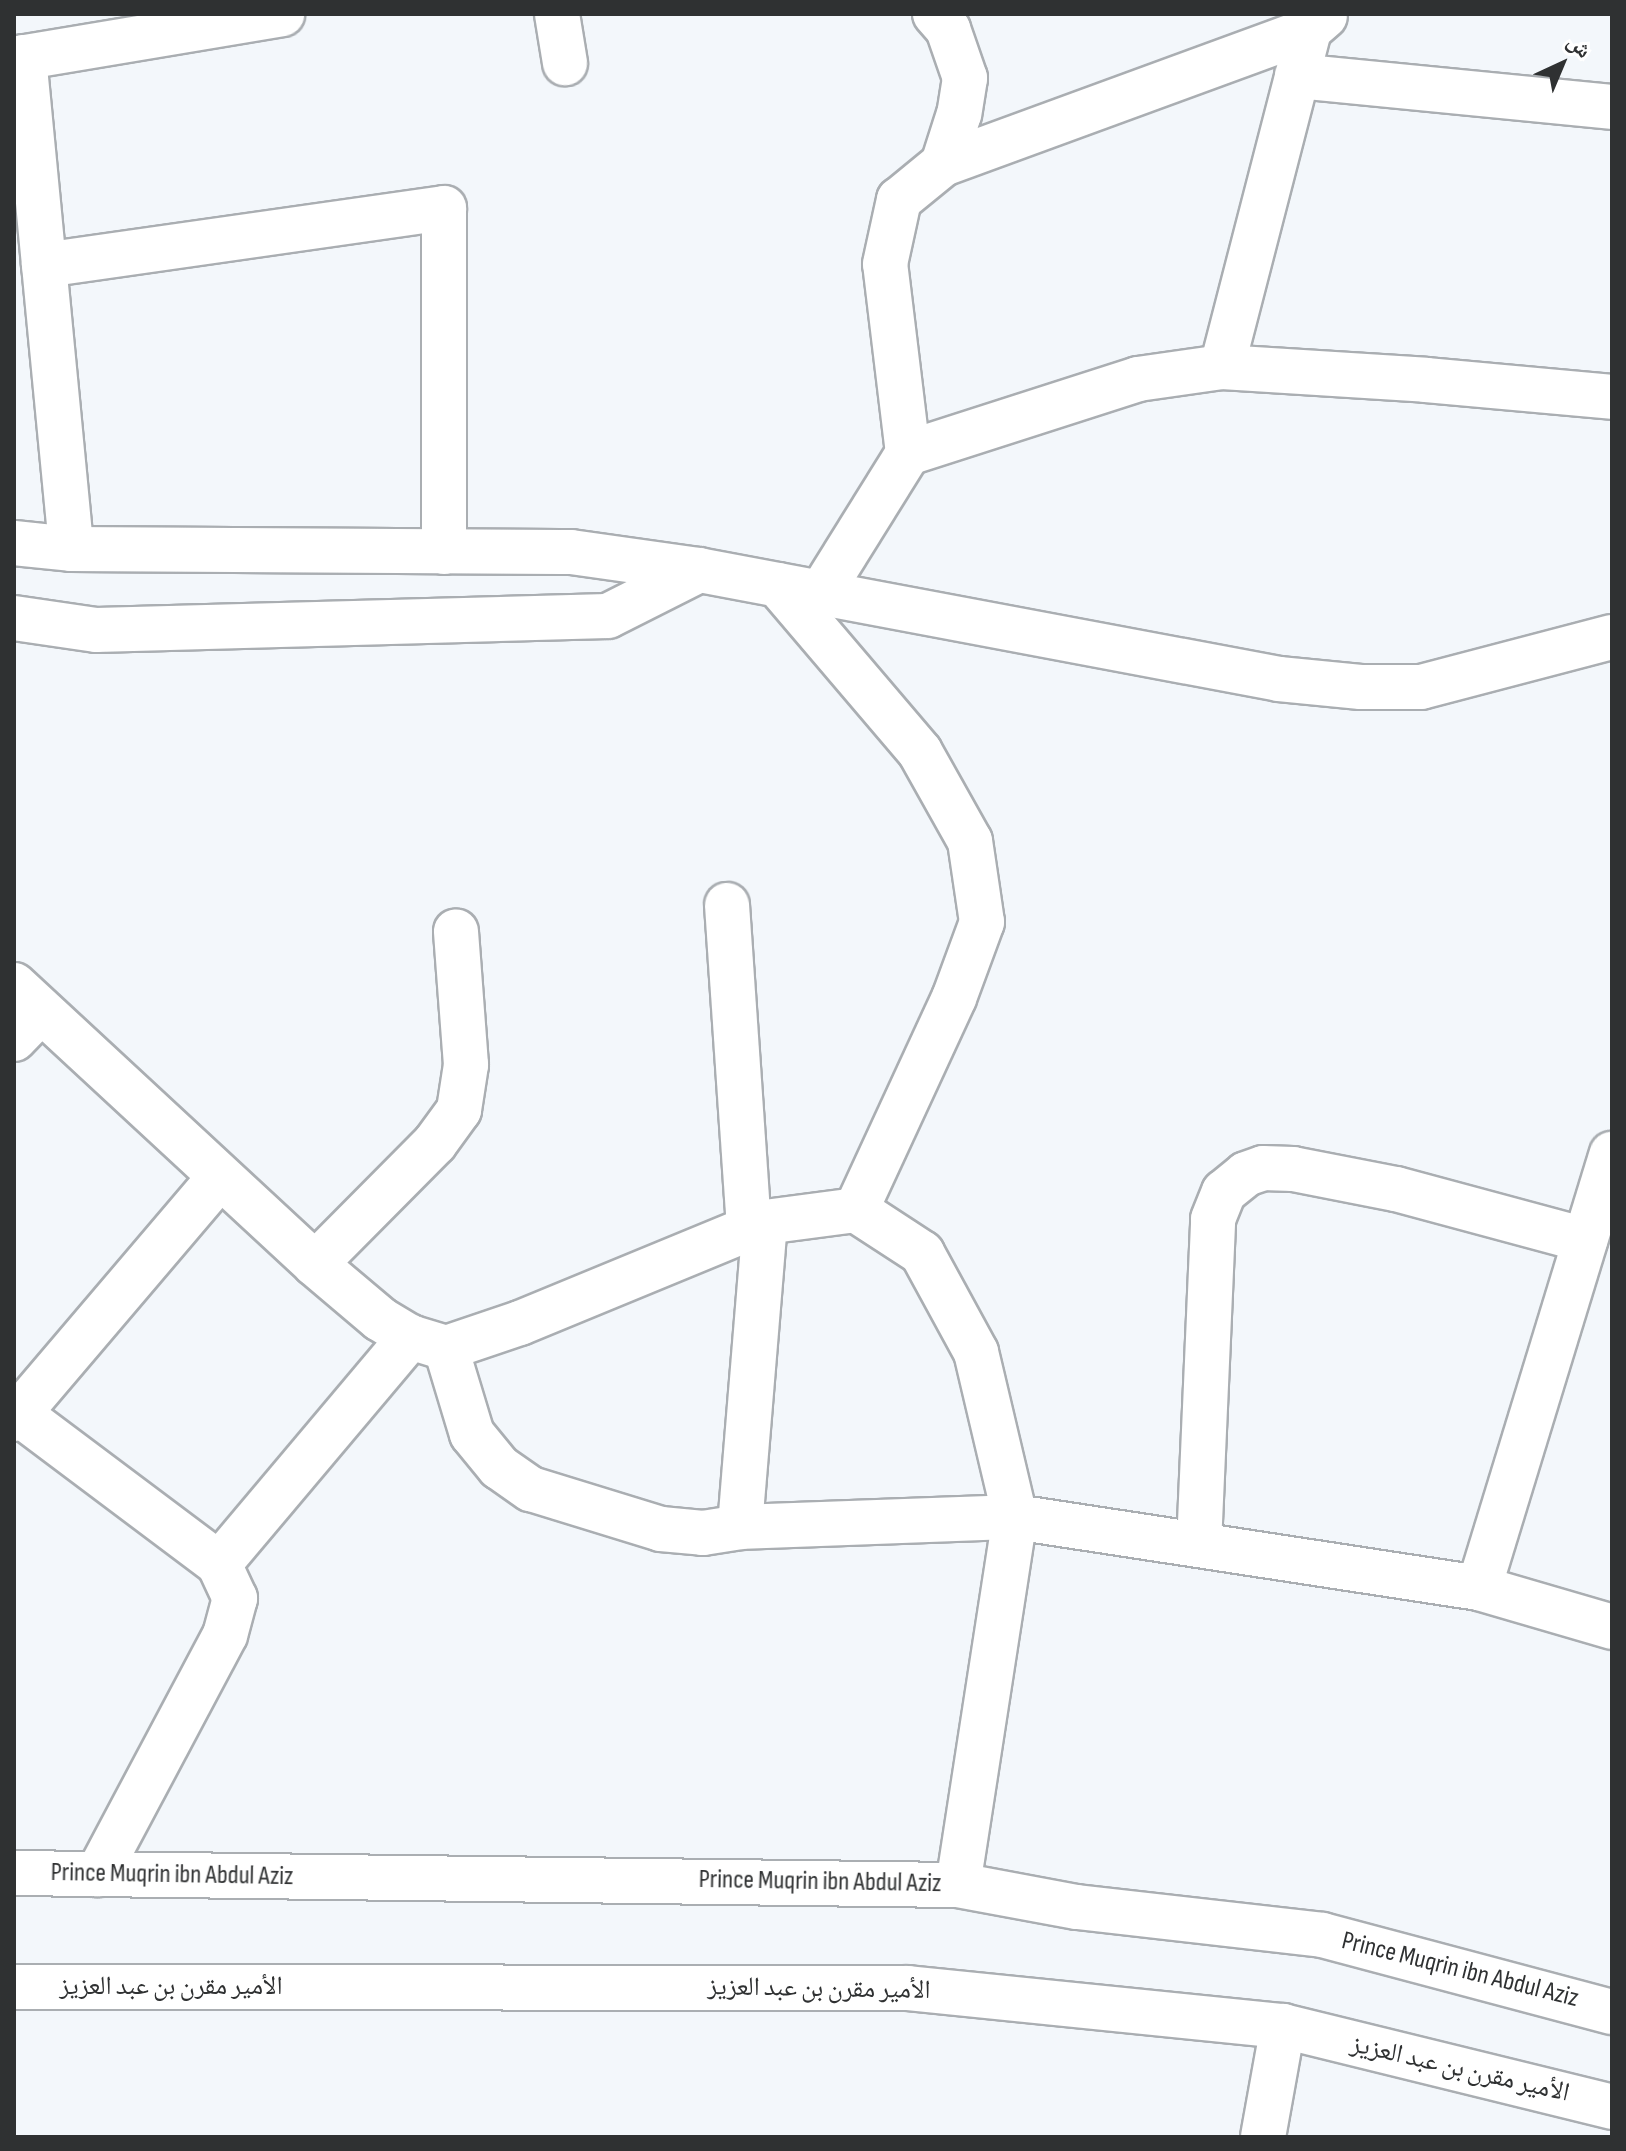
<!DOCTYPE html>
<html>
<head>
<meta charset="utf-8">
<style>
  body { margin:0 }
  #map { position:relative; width:1626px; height:2151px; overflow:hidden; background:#f3f7fb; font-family:"Sofia Sans Condensed","Noto Naskh Arabic",sans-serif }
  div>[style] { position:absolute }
  .roads { filter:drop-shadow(2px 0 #aaaeb2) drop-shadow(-2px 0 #aaaeb2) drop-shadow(0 2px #aaaeb2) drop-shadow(0 -2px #aaaeb2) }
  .minor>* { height:44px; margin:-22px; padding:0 22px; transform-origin:22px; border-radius:22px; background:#fff }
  span { translate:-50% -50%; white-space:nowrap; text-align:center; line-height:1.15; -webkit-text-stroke:6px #fff; paint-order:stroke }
  .street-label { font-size:26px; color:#2f3132 }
  .frame { position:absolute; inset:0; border:16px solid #2f3132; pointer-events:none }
  .north { position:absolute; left:1522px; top:24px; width:80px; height:80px; -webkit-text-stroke:6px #fff; paint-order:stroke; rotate:44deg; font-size:22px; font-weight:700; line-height:32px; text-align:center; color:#2f3132 }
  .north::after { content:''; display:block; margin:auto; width:28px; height:36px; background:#2f3132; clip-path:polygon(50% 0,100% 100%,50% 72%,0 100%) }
</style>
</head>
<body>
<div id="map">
  <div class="roads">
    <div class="minor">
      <i style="left:557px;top:14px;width:50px;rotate:80.7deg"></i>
      <i style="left:935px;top:14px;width:20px;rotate:49deg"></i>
      <i style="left:948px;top:29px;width:52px;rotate:70.9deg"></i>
      <i style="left:965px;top:78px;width:36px;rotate:99deg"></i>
      <i style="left:959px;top:114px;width:52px;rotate:107.7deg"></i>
      <i style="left:24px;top:57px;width:494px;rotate:84.5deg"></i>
      <i style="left:14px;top:59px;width:272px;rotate:-9.5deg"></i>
      <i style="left:1297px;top:76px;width:317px;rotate:5.6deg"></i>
      <i style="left:44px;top:265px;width:404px;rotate:-8.1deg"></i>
      <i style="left:444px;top:208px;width:344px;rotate:90deg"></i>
      <i style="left:1222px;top:367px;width:348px;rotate:-75.5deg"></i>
      <i style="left:1309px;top:30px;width:21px;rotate:-41deg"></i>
      <i style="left:908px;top:453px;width:190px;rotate:-96.9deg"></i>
      <i style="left:885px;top:264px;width:66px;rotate:-77.7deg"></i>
      <i style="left:899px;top:200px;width:57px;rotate:-39.3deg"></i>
      <i style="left:943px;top:164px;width:390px;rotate:-20.1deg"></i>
      <i style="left:14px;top:543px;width:57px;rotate:6deg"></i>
      <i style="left:71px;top:549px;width:500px;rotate:0.34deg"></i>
      <i style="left:571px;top:552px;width:129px;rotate:8deg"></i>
      <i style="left:699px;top:570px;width:590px;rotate:10.64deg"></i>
      <i style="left:1279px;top:679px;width:82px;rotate:5.6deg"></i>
      <i style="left:1361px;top:687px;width:60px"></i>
      <i style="left:1421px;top:687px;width:197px;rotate:-14.7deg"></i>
      <i style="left:778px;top:585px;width:219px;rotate:49.6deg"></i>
      <i style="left:920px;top:752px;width:102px;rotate:60.7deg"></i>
      <i style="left:970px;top:841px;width:82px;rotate:81.6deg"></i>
      <i style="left:982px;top:922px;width:81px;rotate:110.2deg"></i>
      <i style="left:954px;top:998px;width:234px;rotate:114.8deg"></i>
      <i style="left:821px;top:593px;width:165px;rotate:-58.1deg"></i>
      <i style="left:908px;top:453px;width:242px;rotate:-17.8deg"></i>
      <i style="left:1138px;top:379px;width:85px;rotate:-8.1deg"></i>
      <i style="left:1222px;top:367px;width:204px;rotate:3.6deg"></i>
      <i style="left:1426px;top:380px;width:187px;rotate:5.2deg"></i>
      <i style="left:14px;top:618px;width:83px;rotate:8.3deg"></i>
      <i style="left:96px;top:630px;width:512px;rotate:-1.57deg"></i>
      <i style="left:608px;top:616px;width:102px;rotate:-26.8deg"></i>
      <i style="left:727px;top:905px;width:324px;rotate:86.1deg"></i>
      <i style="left:14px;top:985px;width:410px;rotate:42.8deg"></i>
      <i style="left:315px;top:1264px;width:85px;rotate:40.2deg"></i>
      <i style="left:380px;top:1319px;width:35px;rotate:31deg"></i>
      <i style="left:410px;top:1337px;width:38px;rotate:17deg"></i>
      <i style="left:446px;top:1348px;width:78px;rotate:-18.7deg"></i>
      <i style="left:520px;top:1323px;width:265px;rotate:-22.4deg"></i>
      <i style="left:765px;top:1222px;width:92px;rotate:-7.5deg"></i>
      <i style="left:856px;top:1210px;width:79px;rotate:33.1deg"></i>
      <i style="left:922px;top:1253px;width:113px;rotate:61.4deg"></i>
      <i style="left:976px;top:1352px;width:170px;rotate:76.7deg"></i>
      <i style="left:1015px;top:1517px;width:372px;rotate:98.8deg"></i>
      <i style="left:14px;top:1039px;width:37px;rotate:-46deg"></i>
      <i style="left:765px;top:1222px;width:306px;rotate:94.7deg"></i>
      <i style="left:740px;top:1527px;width:275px;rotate:-2.1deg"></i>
      <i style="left:1015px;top:1517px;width:469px;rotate:8.7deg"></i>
      <i style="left:1479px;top:1588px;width:139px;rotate:16.3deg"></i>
      <i style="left:315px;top:1264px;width:170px;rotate:-45.2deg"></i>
      <i style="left:435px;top:1143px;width:41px;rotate:-54deg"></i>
      <i style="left:459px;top:1110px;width:46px;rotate:-81.2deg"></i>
      <i style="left:466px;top:1065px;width:134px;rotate:-94.3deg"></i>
      <i style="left:446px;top:1348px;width:90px;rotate:73.2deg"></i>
      <i style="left:472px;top:1434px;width:43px;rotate:50.7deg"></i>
      <i style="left:499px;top:1467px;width:39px;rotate:35deg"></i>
      <i style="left:531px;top:1489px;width:136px;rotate:17.1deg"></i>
      <i style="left:661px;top:1529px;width:42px;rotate:5.4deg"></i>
      <i style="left:703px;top:1533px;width:37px;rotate:-9deg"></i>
      <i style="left:18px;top:1413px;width:251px;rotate:36.9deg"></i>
      <i style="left:219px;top:1564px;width:38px;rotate:65deg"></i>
      <i style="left:235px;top:1598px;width:38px;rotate:105deg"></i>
      <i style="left:225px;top:1635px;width:271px;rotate:118deg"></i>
      <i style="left:14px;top:1419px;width:316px;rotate:-49.6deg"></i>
      <i style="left:1199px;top:1545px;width:326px;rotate:-87.5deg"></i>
      <i style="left:1213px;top:1219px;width:29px;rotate:-68deg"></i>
      <i style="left:1224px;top:1192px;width:28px;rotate:-39deg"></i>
      <i style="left:1246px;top:1174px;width:18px;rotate:-19deg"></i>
      <i style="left:1263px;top:1168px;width:30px;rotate:2deg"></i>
      <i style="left:1293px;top:1169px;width:105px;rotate:11deg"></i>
      <i style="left:1396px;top:1189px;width:196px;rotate:15.1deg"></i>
      <i style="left:219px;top:1564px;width:297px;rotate:-49.9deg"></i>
      <i style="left:1479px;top:1588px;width:454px;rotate:-73deg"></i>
      <i style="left:14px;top:1873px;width:944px;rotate:0.73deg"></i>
      <i style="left:958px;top:1885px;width:121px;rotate:10.5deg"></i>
      <i style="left:1077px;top:1907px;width:247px;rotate:6.5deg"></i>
      <i style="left:1322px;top:1935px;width:300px;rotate:14.9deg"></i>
      <i style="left:14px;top:1987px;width:894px;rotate:0.06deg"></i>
      <i style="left:908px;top:1988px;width:377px;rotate:5.8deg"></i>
      <i style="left:1283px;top:2026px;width:339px;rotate:13.8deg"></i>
      <i style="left:1263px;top:2137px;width:113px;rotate:-79.8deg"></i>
    </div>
  </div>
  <div class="street-label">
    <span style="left:172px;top:1875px;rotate:1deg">Prince Muqrin ibn Abdul Aziz</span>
    <span style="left:820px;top:1882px;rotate:1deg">Prince Muqrin ibn Abdul Aziz</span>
    <span style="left:1460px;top:1970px;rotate:14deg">Prince Muqrin ibn Abdul Aziz</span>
    <span style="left:171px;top:1987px">الأمير مقرن بن عبد العزيز</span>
    <span style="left:819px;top:1989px;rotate:1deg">الأمير مقرن بن عبد العزيز</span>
    <span style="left:1460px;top:2069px;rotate:13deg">الأمير مقرن بن عبد العزيز</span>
  </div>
  <div class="frame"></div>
  <div class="north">ش</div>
</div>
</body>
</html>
